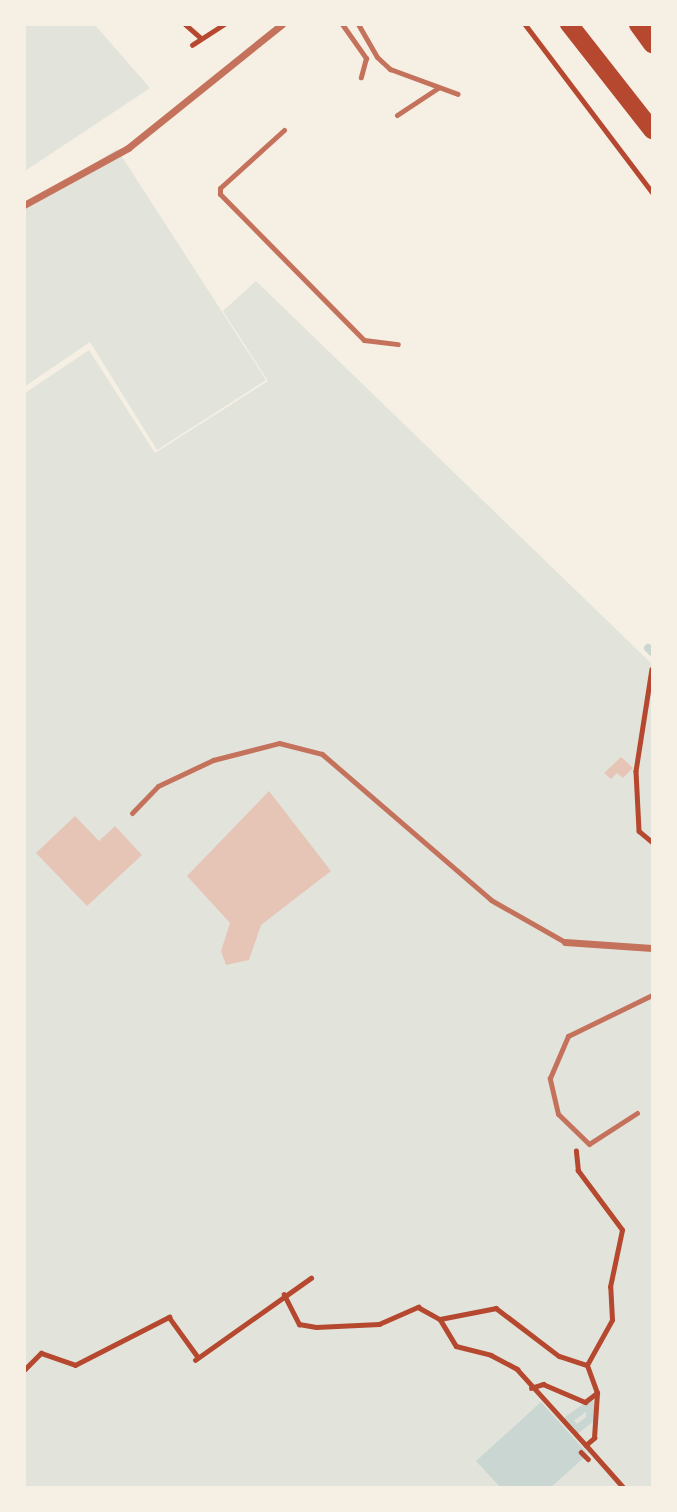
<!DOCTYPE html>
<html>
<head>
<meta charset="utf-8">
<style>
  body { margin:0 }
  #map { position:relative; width:677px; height:1512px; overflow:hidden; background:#f6efe4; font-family:"Playfair Display",serif }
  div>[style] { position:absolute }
  .green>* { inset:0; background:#e2e4dc }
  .water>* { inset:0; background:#c9d6d2 }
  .stream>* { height:8px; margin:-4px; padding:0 4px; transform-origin:4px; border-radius:4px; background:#c9d6d2 }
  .building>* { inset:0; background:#e6c5b7 }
  .path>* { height:4.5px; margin:-2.25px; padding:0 2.25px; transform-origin:2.25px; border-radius:2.25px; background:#b5482f }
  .service>* { height:5px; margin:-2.5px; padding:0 2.5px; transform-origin:2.5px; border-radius:2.5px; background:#c5725c }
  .minor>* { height:7px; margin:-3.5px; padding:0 3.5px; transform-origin:3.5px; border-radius:3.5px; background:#c5725c }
  .primary>* { height:18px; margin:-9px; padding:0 9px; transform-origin:9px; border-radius:9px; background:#b5482f }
  .trunk>* { height:19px; margin:-9.5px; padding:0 9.5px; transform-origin:9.5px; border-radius:9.5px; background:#b5482f }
  span { translate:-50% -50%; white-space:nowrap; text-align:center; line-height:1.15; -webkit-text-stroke:6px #f6efe4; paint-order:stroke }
  .frame { position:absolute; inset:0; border:26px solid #f6efe4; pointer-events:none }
</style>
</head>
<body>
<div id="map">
  <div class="green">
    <i style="clip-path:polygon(25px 24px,95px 25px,150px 88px,25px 171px)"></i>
    <i style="clip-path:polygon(117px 149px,266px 380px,157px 450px,90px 342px,24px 387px,24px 208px)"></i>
    <i style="clip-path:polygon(256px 281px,652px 664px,652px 1487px,25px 1488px,25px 393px,89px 350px,155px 453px,268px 381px,223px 311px)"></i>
  </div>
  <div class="water">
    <i style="clip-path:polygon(541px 1402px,588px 1454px,551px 1487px,500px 1487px,476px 1461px)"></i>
  </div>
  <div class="stream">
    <i style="left:648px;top:648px;width:6px;rotate:45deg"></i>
    <i style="left:590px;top:1404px;width:15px;rotate:90deg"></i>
    <i style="left:590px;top:1419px;width:16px;rotate:142deg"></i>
    <i style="left:577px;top:1429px;width:13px;rotate:-135deg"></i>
    <i style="left:568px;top:1420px;width:27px;rotate:-36deg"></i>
  </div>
  <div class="building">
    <i style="clip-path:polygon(621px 757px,633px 768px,623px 778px,617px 773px,611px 779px,604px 773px)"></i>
    <i style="clip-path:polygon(269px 791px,331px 871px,261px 925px,249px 960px,226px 965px,221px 951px,230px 923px,187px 876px)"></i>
    <i style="clip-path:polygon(75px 816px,99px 841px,115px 826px,142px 855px,87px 906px,36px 853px)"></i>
  </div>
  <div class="path">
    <i style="left:185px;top:24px;width:21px;rotate:41deg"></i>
    <i style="left:525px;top:24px;width:211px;rotate:52.9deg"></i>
    <i style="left:192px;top:45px;width:38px;rotate:-33deg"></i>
    <i style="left:652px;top:669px;width:103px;rotate:98.9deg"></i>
    <i style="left:636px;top:771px;width:60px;rotate:87.1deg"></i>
    <i style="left:639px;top:831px;width:17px;rotate:40deg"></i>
    <i style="left:284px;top:1294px;width:34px;rotate:63deg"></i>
    <i style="left:299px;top:1324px;width:17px;rotate:10deg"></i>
    <i style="left:316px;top:1327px;width:63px;rotate:-2.7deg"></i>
    <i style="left:379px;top:1324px;width:43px;rotate:-23.6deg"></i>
    <i style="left:418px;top:1307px;width:25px;rotate:29deg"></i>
    <i style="left:440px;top:1319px;width:31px;rotate:59deg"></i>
    <i style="left:456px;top:1346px;width:36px;rotate:14deg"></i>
    <i style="left:491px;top:1355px;width:30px;rotate:28deg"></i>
    <i style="left:517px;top:1369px;width:103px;rotate:47.8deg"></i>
    <i style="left:586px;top:1445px;width:11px;rotate:-41deg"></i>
    <i style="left:594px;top:1438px;width:45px;rotate:-86.2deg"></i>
    <i style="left:597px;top:1393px;width:30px;rotate:-110deg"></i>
    <i style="left:587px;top:1365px;width:51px;rotate:-60.9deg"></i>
    <i style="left:612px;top:1320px;width:33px;rotate:-93deg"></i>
    <i style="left:610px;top:1287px;width:58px;rotate:-78.1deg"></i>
    <i style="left:622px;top:1230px;width:74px;rotate:-126.7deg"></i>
    <i style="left:578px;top:1171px;width:20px;rotate:-96deg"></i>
    <i style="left:440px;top:1319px;width:57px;rotate:-11.1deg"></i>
    <i style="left:496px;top:1308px;width:79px;rotate:37.3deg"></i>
    <i style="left:559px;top:1356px;width:29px;rotate:18deg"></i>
    <i style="left:195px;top:1360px;width:142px;rotate:-35.3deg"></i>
    <i style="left:24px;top:1370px;width:24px;rotate:-45deg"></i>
    <i style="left:41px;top:1353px;width:36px;rotate:19deg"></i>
    <i style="left:75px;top:1365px;width:106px;rotate:-27.1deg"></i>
    <i style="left:169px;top:1317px;width:49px;rotate:54.1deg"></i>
    <i style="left:531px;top:1388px;width:13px;rotate:-18deg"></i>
    <i style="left:543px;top:1384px;width:46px;rotate:23.2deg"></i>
    <i style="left:585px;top:1402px;width:15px;rotate:-37deg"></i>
    <i style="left:586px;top:1445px;width:57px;rotate:48.5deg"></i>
    <i style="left:581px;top:1452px;width:10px;rotate:45deg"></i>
  </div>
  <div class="service">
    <i style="left:342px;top:24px;width:42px;rotate:54.8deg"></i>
    <i style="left:366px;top:58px;width:20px;rotate:105deg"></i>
    <i style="left:358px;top:24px;width:38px;rotate:60deg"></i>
    <i style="left:377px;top:57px;width:18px;rotate:43deg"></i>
    <i style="left:390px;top:69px;width:72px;rotate:20.2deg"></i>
    <i style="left:397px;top:115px;width:49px;rotate:-33.4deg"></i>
    <i style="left:284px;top:130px;width:86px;rotate:137.8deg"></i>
    <i style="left:220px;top:188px;width:6px;rotate:90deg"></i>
    <i style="left:220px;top:194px;width:205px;rotate:45.4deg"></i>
    <i style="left:364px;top:340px;width:34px;rotate:7deg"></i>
    <i style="left:132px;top:813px;width:37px;rotate:-46deg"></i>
    <i style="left:158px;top:786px;width:61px;rotate:-25.3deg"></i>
    <i style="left:213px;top:760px;width:68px;rotate:-14.4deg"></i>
    <i style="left:279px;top:743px;width:44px;rotate:14.3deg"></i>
    <i style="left:322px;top:754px;width:223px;rotate:40.8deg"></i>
    <i style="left:491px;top:900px;width:85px;rotate:29.6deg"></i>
    <i style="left:637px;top:1113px;width:57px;rotate:147.1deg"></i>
    <i style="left:589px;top:1144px;width:43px;rotate:-135.9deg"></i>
    <i style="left:558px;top:1114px;width:37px;rotate:-103deg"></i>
    <i style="left:550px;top:1078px;width:46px;rotate:-66.8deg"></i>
    <i style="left:568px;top:1036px;width:93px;rotate:-26deg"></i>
  </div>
  <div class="minor">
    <i style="left:24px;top:205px;width:119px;rotate:-28.7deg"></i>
    <i style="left:128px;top:148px;width:198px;rotate:-38.8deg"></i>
    <i style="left:565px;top:942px;width:87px;rotate:3.9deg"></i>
  </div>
  <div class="primary">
    <i style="left:569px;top:24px;width:135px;rotate:51.9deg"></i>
  </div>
  <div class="trunk">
    <i style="left:638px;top:24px;width:24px;rotate:54deg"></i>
  </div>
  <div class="frame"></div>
</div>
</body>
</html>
